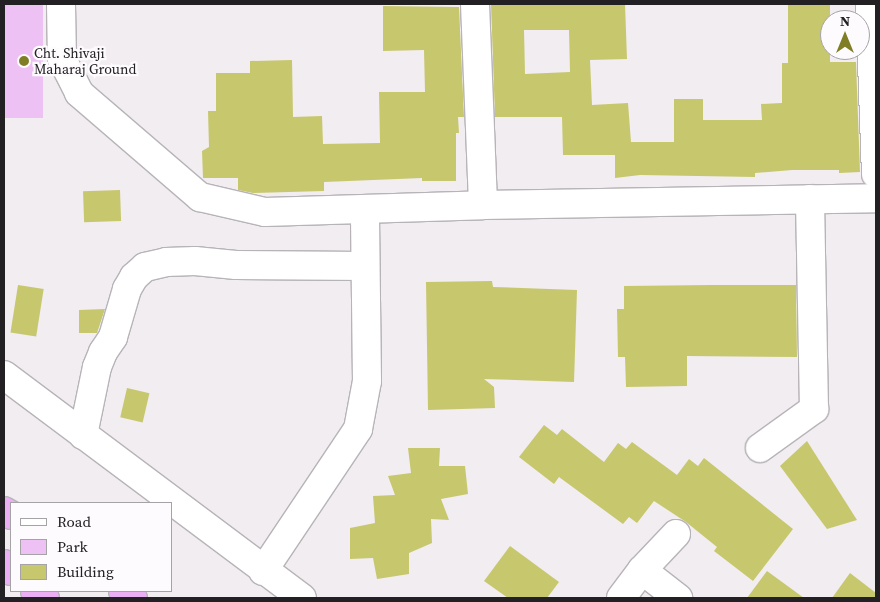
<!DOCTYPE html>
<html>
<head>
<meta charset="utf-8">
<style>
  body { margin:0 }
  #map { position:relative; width:880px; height:602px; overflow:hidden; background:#f1edf1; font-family:"Source Serif 4",serif }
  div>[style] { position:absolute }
  .green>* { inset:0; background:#edc1f3; transform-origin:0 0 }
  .building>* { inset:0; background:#c7c76e; transform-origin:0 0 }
  .roads { filter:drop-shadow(1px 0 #b7b4b8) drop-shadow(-1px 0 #b7b4b8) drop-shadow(0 1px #b7b4b8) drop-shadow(0 -1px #b7b4b8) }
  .minor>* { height:28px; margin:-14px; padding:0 14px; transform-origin:14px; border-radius:14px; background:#fff }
  .highway>* { height:28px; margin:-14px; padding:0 14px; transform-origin:14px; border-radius:14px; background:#ebaff4 }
  .dots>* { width:14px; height:14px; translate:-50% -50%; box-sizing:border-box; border:2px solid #fefbff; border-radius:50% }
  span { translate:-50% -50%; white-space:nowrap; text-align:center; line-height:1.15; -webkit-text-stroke:4.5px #fefbff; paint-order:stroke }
  .poi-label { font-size:14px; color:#222022 }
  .left { translate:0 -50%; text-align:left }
  .frame { position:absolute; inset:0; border:5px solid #222022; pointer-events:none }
  .legend { position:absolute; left:10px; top:502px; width:162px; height:90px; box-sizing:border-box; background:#fefbff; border:1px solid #a6a3a7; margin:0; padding:6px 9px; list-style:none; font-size:15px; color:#222022 }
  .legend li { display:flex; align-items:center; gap:10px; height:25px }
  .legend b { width:25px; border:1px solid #a6a3a7 }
  .north { position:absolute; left:820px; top:10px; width:50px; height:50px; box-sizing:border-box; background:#fefbff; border:1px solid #a6a3a7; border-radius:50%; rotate:0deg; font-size:14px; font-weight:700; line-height:20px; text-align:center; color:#222022 }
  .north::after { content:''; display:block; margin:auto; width:18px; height:22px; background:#7f7e25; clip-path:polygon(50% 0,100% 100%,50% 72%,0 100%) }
</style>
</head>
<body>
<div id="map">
  <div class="green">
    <i style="left:4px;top:4px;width:39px;height:114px"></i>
  </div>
  <div class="building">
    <i style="clip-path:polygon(evenodd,491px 4px,625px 4px,627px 59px,590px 60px,592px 105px,628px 103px,631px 142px,674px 142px,674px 99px,703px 99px,703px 120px,762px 120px,761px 104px,782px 103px,782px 63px,788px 63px,788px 5px,830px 5px,830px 62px,856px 62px,860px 172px,839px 173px,839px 170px,792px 170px,755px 173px,755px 177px,640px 175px,615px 178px,615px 155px,563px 155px,562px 117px,495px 117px,491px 4px,524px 30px,569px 30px,570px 72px,525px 74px,524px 30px)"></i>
    <i style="clip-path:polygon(383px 6px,459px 7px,464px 117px,458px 117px,459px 133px,456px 133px,456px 181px,422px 181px,422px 178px,324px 182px,324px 191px,253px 193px,238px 190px,238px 178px,203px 178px,202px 151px,209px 147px,208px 111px,216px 111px,216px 73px,250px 73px,250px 61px,292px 60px,293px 117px,322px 116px,323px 144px,380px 143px,379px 92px,425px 92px,424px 50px,383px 51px)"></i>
    <i style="left:120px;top:190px;width:31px;height:37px;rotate:88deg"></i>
    <i style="clip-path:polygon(492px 281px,493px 287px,577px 290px,574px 382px,484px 379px,494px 387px,495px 408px,428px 410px,426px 282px)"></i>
    <i style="left:18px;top:285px;width:26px;height:48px;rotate:9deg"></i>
    <i style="clip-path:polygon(712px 285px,796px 285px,797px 357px,687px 356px,687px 386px,626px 387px,625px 357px,618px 357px,617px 309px,624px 309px,624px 286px)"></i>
    <i style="clip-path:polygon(105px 309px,97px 333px,79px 333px,79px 310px)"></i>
    <i style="left:127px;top:388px;width:23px;height:30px;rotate:13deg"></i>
    <i style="clip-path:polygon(544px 425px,557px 435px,562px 429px,604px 462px,618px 443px,626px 449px,632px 442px,677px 475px,689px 459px,698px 466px,704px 458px,793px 529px,753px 581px,714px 551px,717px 547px,686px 522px,654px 501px,637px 523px,629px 517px,623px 524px,559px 477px,554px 484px,519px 457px)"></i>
    <i style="clip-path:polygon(807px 441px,857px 520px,827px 529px,780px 466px)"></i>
    <i style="clip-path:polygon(408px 448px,440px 448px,439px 466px,465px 466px,468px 494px,441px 499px,449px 520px,431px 519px,432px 543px,409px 553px,409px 574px,377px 579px,373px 558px,350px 559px,350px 528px,375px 523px,373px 496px,395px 495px,388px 476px,411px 473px)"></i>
    <i style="clip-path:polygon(510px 546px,559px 582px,547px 598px,508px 598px,484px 581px)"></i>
    <i style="clip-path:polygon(767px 571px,804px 598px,747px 598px)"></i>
    <i style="clip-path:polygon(850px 573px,876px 593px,876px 598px,832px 598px)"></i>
  </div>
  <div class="roads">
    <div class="minor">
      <i style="left:61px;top:4px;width:55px;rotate:89deg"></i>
      <i style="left:62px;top:59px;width:38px;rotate:63deg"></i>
      <i style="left:79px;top:93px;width:160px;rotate:40.7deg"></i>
      <i style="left:200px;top:197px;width:67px;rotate:13deg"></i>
      <i style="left:265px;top:212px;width:218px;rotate:-1.8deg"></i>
      <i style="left:483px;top:205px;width:393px;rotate:-1deg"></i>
      <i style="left:475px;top:4px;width:201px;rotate:87.7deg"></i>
      <i style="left:870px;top:4px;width:170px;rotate:88deg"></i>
      <i style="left:4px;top:375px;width:372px;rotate:36.8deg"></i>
      <i style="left:83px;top:435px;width:69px;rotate:-78.4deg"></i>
      <i style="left:97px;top:367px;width:16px;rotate:-68deg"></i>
      <i style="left:103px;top:352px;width:18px;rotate:-56deg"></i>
      <i style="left:113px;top:337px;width:50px;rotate:-73.7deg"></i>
      <i style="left:127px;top:289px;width:14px;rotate:-60deg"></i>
      <i style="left:134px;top:277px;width:15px;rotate:-42deg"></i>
      <i style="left:145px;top:267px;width:22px;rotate:-13deg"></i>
      <i style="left:166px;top:262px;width:29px;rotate:-2deg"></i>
      <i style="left:195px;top:261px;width:41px;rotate:5.6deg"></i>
      <i style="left:236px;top:265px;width:129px;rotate:0.4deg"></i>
      <i style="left:760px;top:448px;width:67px;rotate:-35.8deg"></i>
      <i style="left:814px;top:409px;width:210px;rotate:-91.1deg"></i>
      <i style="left:676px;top:534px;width:50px;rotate:133.4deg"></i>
      <i style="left:642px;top:570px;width:46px;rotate:37.9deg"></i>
      <i style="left:263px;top:571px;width:171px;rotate:-56.2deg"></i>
      <i style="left:358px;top:429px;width:49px;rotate:-79.4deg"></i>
      <i style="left:367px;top:381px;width:172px;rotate:-90.7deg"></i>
      <i style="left:621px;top:598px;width:35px;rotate:-53deg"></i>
    </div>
    <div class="highway">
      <i style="left:4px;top:511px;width:8px;rotate:30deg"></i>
      <i style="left:4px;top:564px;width:10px;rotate:45deg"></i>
      <i style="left:35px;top:591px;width:12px;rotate:35deg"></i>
      <i style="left:123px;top:591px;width:12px;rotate:35deg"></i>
    </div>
  </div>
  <div class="dots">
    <i style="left:24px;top:61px;background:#7f7e25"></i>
  </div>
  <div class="poi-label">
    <span class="left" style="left:34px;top:61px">Cht. Shivaji<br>Maharaj Ground</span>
  </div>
  <div class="frame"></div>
  <ul class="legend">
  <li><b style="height:6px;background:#fff"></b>Road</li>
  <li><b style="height:14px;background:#edc1f3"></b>Park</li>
  <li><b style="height:14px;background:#c7c76e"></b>Building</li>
  </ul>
  <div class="north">N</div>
</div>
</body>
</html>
